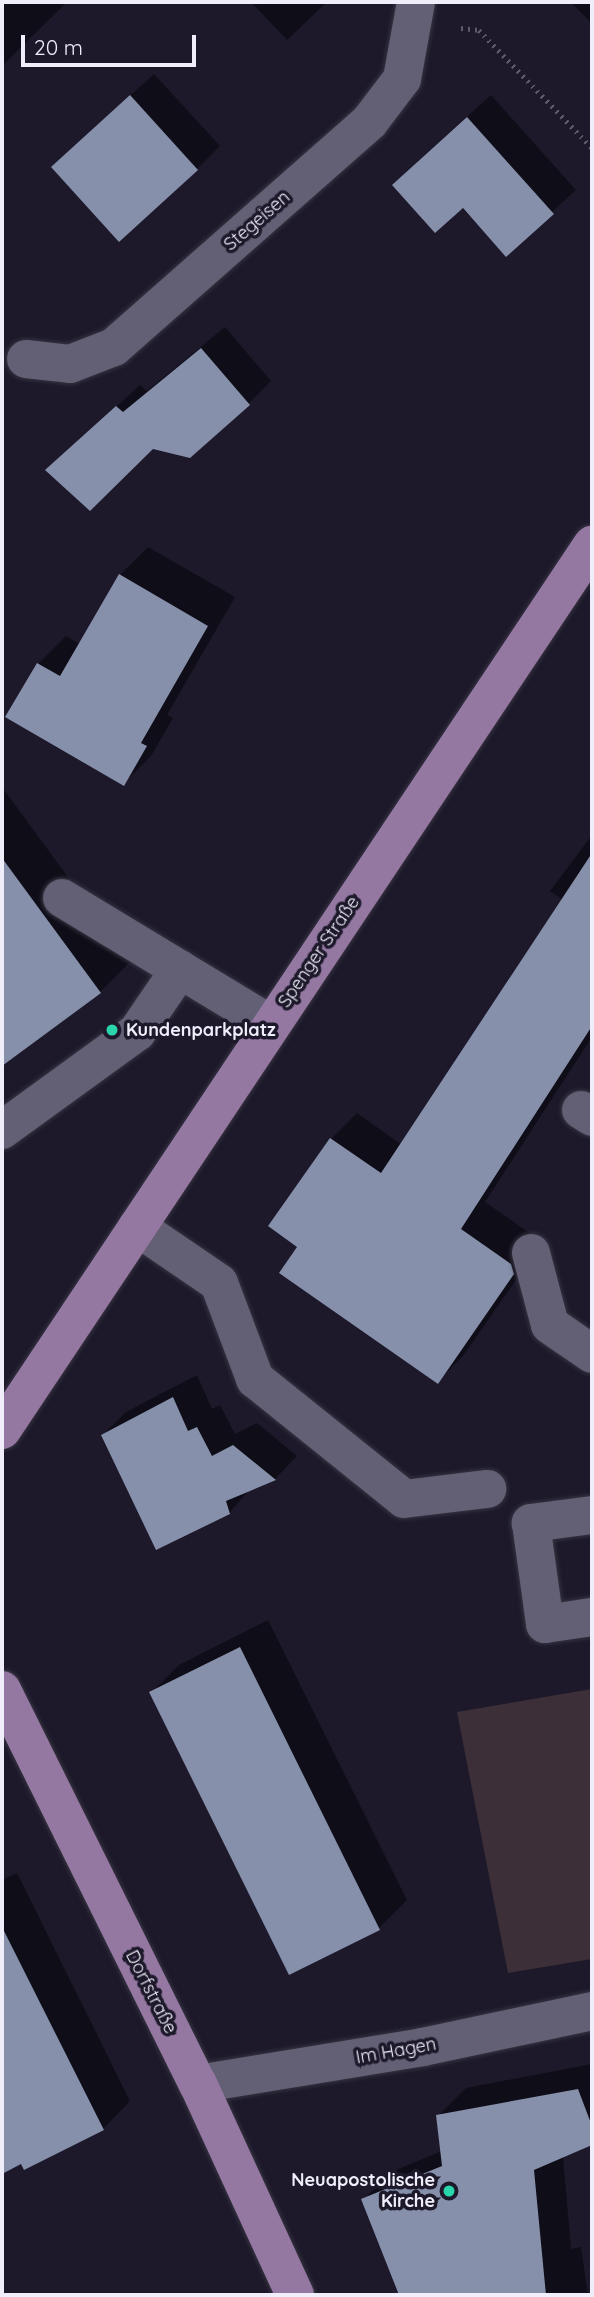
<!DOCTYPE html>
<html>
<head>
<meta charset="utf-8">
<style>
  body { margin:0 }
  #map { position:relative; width:594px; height:2297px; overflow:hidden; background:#1d192b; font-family:Quicksand,sans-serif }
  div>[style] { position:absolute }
  .green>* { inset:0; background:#3d2f37 }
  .shadow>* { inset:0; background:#0007 }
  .building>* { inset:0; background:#8690ab }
  .path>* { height:4.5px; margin-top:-2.25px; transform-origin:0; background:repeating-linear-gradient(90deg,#5d5a6a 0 2px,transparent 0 7px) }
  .roads { filter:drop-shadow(0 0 2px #363341) drop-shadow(0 0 2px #363341) }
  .minor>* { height:38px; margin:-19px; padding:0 19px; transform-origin:19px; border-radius:19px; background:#635f74 }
  .major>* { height:38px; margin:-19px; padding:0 19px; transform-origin:19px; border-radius:19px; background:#9478a2 }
  .dots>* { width:19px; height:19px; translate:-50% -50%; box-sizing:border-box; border:4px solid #1d192b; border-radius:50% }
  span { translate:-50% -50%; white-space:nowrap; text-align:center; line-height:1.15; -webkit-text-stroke:7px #1d192b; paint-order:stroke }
  .street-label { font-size:18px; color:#f0eefb }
  .poi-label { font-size:18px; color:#f0eefb; font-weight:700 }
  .left { translate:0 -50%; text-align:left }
  .right { translate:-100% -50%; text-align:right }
  .frame { position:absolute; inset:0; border:4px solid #f0eefb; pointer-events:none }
  .scale { position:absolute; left:21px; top:35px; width:175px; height:32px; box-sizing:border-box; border:4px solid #f0eefb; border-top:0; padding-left:9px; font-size:21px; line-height:24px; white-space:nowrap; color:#f0eefb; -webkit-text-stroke:5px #1d192b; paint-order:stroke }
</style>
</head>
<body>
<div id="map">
  <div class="green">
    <div style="clip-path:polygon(592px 1689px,592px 1959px,508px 1973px,457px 1712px)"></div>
  </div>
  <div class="shadow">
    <div style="clip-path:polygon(2px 2px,67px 2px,2px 66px)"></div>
    <div style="clip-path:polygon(251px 2px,327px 2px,287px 40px)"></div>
    <div style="clip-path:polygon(571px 2px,592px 2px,592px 24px)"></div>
    <div style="clip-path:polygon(154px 74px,220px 146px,197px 169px,77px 144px)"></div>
    <div style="clip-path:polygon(491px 95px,576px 190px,506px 254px,417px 162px)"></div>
    <div style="clip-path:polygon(225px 327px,271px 381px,248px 404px,153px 447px,48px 469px,140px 385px,147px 391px)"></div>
    <div style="clip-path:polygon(148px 547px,235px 597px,167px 715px,173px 718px,151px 756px,123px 784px,38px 664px,66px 636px,80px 644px,120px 575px)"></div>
    <div style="clip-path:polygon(2px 787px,130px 962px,100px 992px,2px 1064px)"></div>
    <div style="clip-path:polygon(592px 835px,592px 1037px,485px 1202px,537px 1238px,539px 1247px,463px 1356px,438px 1381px,300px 1246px,271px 1226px,331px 1139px,357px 1113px,402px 1145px,563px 900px,550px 891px)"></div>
    <div style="clip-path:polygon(197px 1375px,212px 1409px,220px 1405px,235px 1434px,257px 1423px,297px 1456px,275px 1479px,251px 1488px,229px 1513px,103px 1435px,126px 1412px)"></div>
    <div style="clip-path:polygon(268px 1620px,407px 1900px,379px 1928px,151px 1693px,179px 1665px)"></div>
    <div style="clip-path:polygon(17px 1873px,130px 2101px,103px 2129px,2px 2172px,2px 1880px)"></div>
    <div style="clip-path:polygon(592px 2064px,592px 2144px,563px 2156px,571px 2249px,581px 2247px,588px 2295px,401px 2295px,363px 2200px,391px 2172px,442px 2151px,438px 2116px,466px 2088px)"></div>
  </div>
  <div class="building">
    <div style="clip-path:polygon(130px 95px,198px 170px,119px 242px,51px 167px)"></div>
    <div style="clip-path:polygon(467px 117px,554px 214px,506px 257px,463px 208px,435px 233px,392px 185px)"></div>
    <div style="clip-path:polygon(201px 348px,250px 405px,190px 458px,153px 449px,90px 511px,45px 470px,116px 406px,123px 412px)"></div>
    <div style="clip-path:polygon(119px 574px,208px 626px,141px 743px,147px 746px,124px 786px,5px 717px,37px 663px,60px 676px)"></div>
    <div style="clip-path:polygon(592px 853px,592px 1026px,461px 1229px,511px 1264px,514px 1274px,438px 1384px,279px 1273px,297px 1247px,268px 1226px,330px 1138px,381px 1173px)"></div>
    <div style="clip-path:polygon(2px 858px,101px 993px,2px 1066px)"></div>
    <div style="clip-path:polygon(173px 1397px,188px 1431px,197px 1427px,212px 1456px,233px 1445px,276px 1480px,226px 1501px,230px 1514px,156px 1550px,101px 1435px)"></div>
    <div style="clip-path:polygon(240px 1647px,380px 1930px,289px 1975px,149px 1692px)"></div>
    <div style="clip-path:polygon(2px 1927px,104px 2130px,24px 2170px,21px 2164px,2px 2174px)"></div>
    <div style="clip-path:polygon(578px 2089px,592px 2126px,592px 2145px,534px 2170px,546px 2295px,399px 2295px,361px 2199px,442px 2166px,436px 2115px)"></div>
  </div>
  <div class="path">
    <div style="left:461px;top:28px;width:18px;rotate:6deg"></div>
    <div style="left:479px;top:30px;width:163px;rotate:46.2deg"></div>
  </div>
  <div class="roads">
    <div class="minor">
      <div style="left:26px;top:359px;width:44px;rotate:6.5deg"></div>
      <div style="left:70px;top:364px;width:47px;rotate:-21.1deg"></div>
      <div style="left:114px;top:347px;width:341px;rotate:-41.4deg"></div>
      <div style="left:370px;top:121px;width:53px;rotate:-52.7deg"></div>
      <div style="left:402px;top:79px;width:78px;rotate:-79.7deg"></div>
      <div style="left:62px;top:898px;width:243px;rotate:31.2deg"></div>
      <div style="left:581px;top:1110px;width:13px;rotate:32deg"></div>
      <div style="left:2px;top:1130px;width:167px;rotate:-36deg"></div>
      <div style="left:137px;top:1032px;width:76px;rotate:-55.7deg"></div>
      <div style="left:137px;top:1227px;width:99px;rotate:34.3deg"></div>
      <div style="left:219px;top:1283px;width:103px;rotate:69.4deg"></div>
      <div style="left:255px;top:1379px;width:191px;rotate:38.8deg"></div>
      <div style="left:404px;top:1499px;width:84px;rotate:-6.9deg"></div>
      <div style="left:531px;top:1253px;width:74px;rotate:75.2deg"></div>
      <div style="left:550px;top:1325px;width:51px;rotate:34.6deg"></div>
      <div style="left:592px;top:1515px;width:62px;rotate:172.5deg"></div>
      <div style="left:531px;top:1523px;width:102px;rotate:82.1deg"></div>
      <div style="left:545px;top:1624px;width:48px;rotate:-8.5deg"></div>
      <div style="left:198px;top:2084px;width:228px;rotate:-9.3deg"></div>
      <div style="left:423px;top:2047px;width:173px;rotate:-12deg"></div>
    </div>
    <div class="major">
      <div style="left:2px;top:1430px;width:1064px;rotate:-56.31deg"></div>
      <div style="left:2px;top:1690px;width:440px;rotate:63.6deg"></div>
      <div style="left:198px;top:2084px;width:232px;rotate:65.3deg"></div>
    </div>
  </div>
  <div class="dots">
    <div style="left:112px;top:1030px;background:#2ad5ac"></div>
    <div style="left:449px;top:2191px;background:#2ad5ac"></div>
  </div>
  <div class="street-label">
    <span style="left:257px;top:221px;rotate:-41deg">Stegeisen</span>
    <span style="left:319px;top:952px;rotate:-56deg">Spenger Straße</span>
    <span style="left:151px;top:1992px;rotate:63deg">Dorfstraße</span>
    <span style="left:396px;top:2051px;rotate:-10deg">Im Hagen</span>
  </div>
  <div class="poi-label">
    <span class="left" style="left:126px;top:1030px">Kundenparkplatz</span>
    <span class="right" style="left:435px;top:2191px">Neuapostolische<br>Kirche</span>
  </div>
  <div class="frame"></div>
  <div class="scale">20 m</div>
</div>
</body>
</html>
